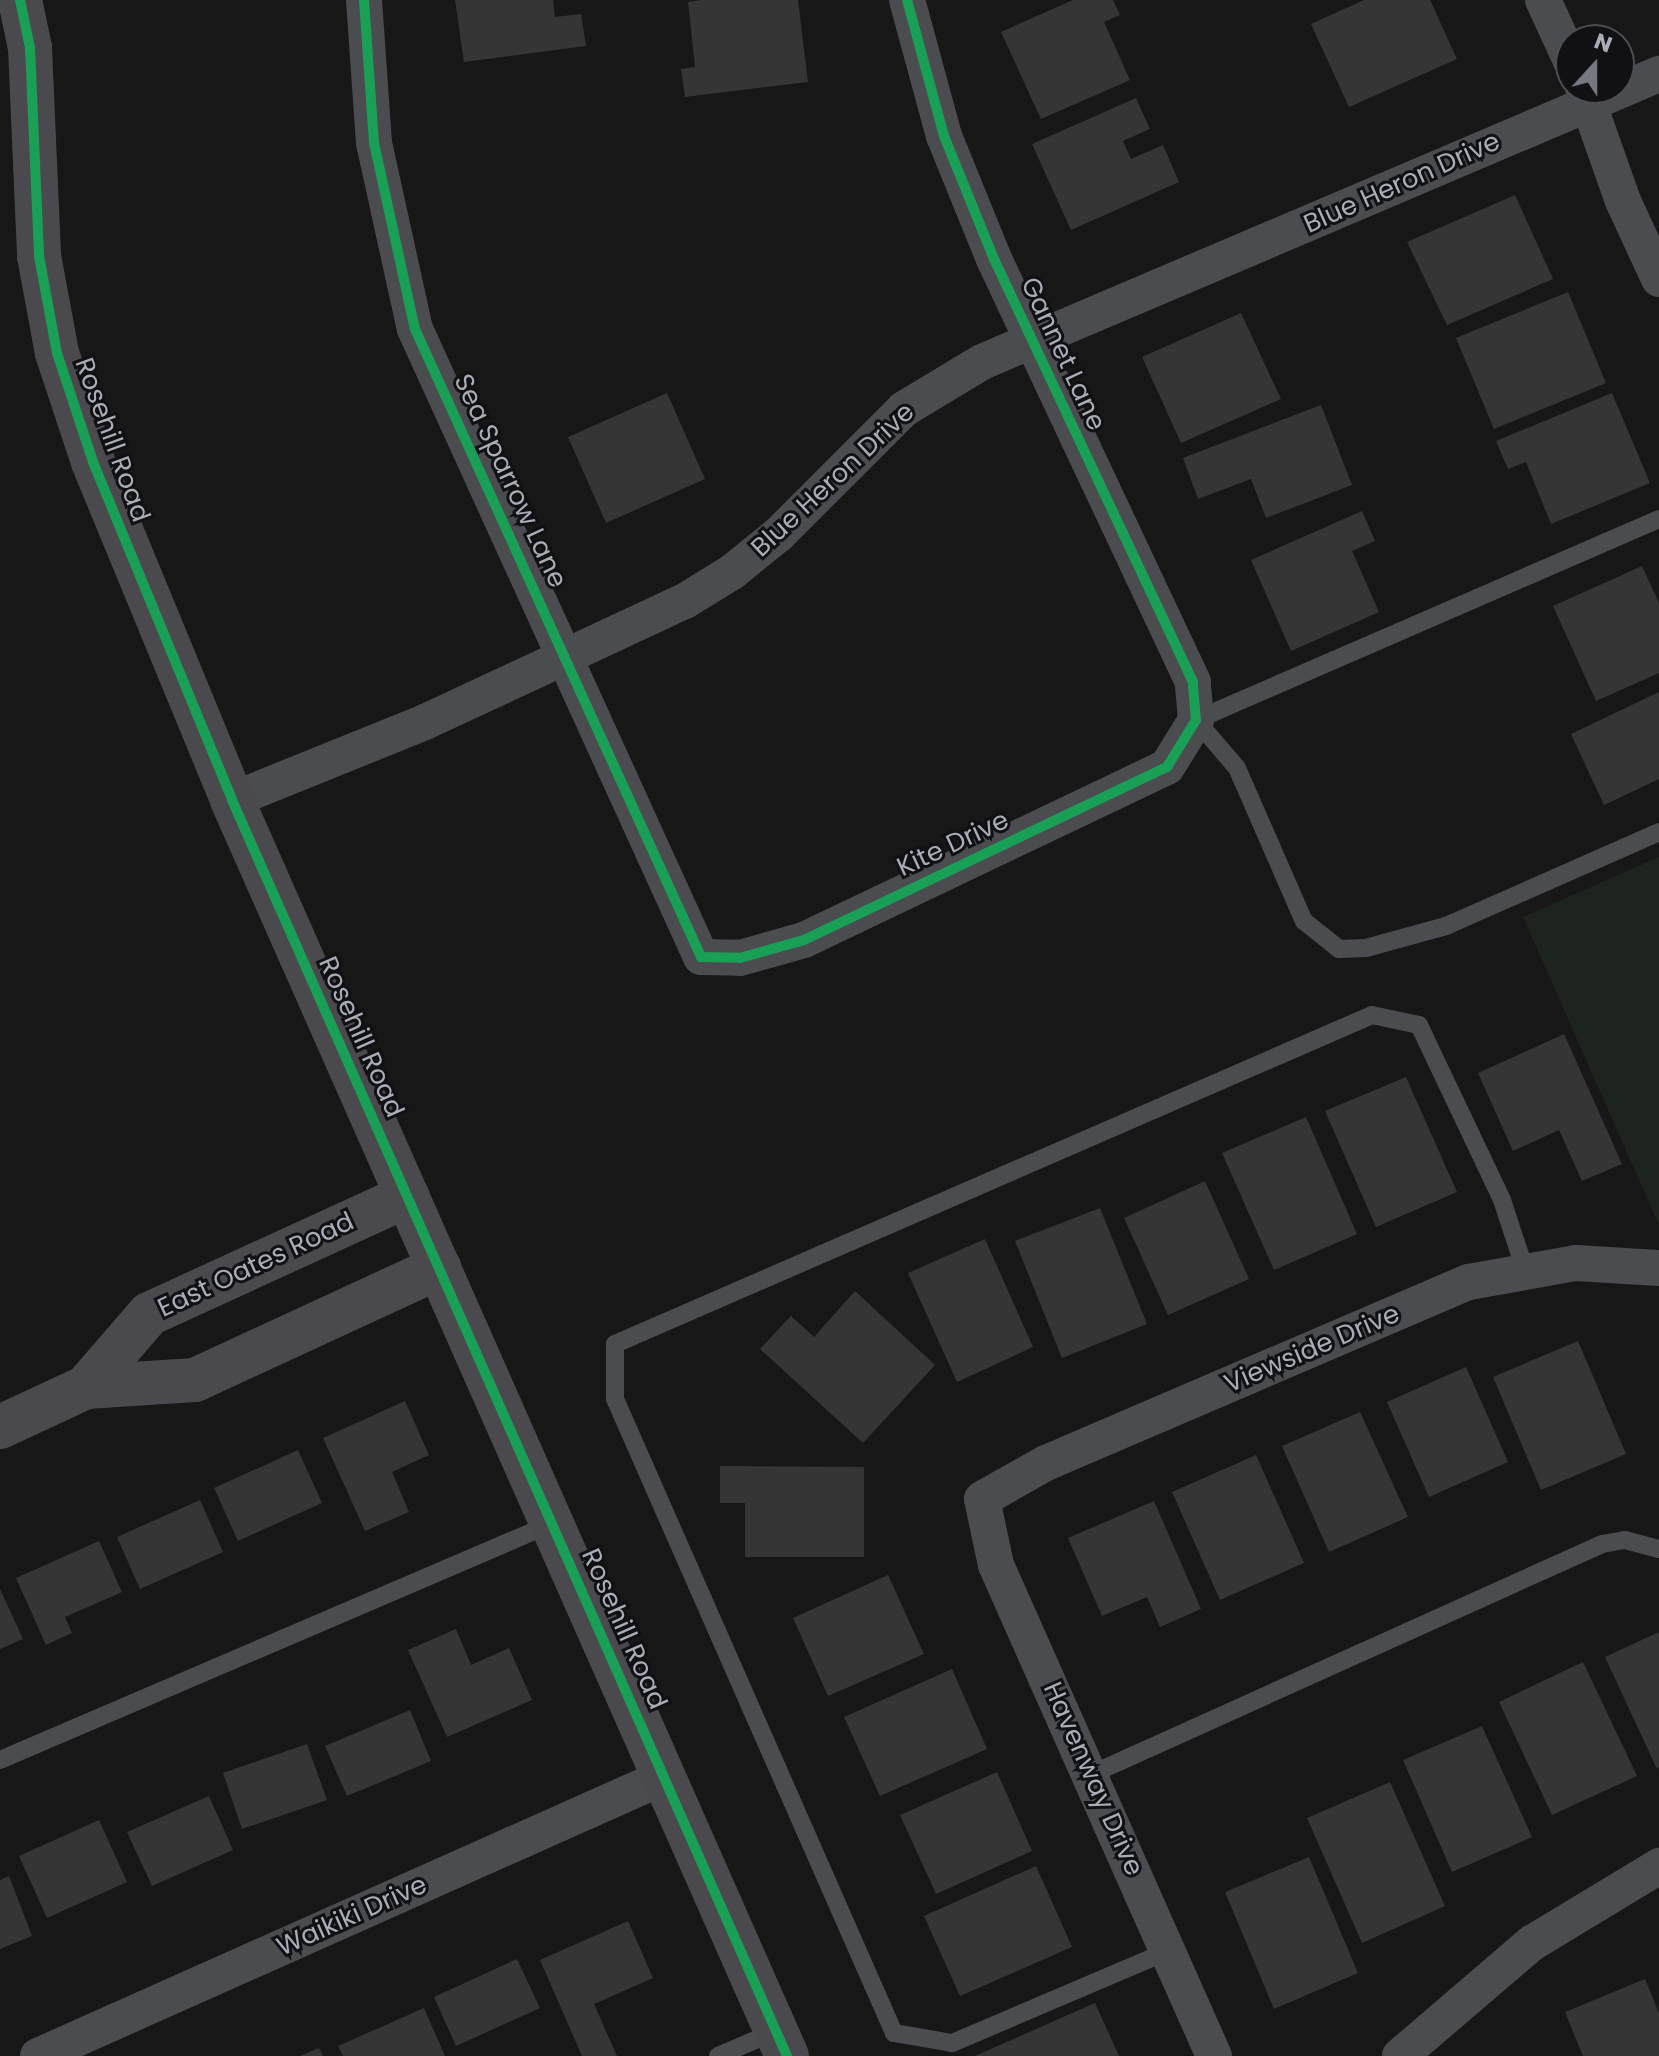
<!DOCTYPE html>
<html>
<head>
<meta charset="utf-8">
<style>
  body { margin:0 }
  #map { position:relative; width:1659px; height:2056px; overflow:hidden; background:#171717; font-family:Poppins,sans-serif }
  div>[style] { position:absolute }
  .green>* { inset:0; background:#1d241e }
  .building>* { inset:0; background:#353536 }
  .lane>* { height:18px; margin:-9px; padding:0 9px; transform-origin:9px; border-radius:9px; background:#4b4c50 }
  .street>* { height:36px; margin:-18px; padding:0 18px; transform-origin:18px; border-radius:18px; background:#4b4c50 }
  .secondary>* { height:44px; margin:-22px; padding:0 22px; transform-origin:22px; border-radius:22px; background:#4a4a4e }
  .cycleway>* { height:10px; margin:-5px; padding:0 5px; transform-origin:5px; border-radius:5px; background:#1a9f57 }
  span { translate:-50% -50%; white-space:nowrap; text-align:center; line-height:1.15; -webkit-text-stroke:6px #111113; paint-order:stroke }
  .street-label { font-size:26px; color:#a8adb8 }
  .north { position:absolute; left:1555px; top:24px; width:80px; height:80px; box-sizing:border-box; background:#111113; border:2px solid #4d4f55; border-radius:50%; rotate:21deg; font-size:22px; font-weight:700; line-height:32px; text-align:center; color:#a8adb8 }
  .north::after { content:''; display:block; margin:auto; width:28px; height:36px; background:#757880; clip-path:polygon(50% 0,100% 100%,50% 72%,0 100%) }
</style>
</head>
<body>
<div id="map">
  <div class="green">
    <div style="clip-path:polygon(1659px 857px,1659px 1225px,1523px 917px)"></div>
  </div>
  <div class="building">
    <div style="clip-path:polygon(455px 0,553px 0,555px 17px,581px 14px,586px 46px,464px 62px)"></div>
    <div style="clip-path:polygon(701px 0,798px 0,808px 82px,685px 97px,681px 69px,695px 67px,688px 2px)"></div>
    <div style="clip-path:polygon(1073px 0,1113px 0,1120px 15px,1104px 22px,1130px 80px,1041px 119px,1001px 32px)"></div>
    <div style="clip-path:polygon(1364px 0,1430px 0,1457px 59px,1349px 107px,1311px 24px)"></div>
    <div style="clip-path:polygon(1136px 98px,1150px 129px,1123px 141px,1131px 159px,1163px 145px,1179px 182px,1071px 230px,1032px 144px)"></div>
    <div style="clip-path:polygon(1515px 195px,1553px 279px,1447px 325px,1407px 242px)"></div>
    <div style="clip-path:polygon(1568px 292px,1606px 383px,1494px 429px,1456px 338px)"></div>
    <div style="clip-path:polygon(1241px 313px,1281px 399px,1181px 443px,1142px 357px)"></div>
    <div style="clip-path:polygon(667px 393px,705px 479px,606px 523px,568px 437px)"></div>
    <div style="clip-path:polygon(1612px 393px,1650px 483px,1551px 524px,1526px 462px,1508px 469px,1496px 441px)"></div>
    <div style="clip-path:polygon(1321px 405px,1352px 485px,1266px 518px,1251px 479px,1198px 499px,1183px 458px)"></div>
    <div style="clip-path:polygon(1362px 511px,1375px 541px,1352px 551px,1379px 612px,1291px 651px,1251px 560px)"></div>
    <div style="clip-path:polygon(1642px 566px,1659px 603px,1659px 673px,1596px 701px,1553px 606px)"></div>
    <div style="clip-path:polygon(1659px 692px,1659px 779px,1604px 805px,1571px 734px)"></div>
    <div style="clip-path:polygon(1564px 1034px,1622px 1164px,1582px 1181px,1559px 1130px,1513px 1151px,1478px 1073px)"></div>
    <div style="clip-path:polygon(1406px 1077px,1457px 1192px,1376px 1227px,1325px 1111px)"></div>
    <div style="clip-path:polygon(1306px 1117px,1357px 1234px,1274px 1270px,1222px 1153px)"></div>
    <div style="clip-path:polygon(1205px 1181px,1249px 1279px,1168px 1315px,1124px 1218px)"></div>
    <div style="clip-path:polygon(1100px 1208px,1147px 1324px,1062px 1358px,1015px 1241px)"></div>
    <div style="clip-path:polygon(985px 1239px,1033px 1347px,957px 1382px,908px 1273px)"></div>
    <div style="clip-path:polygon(855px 1291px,935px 1365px,863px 1443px,760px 1349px,791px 1316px,814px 1337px)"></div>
    <div style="clip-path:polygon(1578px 1341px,1626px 1454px,1541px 1490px,1493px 1377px)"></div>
    <div style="clip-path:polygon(1466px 1367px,1508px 1462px,1429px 1497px,1387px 1402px)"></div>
    <div style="clip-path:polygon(405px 1401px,429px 1455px,392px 1472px,409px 1512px,365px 1531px,323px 1438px)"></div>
    <div style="clip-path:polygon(1360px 1412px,1408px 1517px,1329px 1552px,1282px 1446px)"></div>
    <div style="clip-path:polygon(298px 1450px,322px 1503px,238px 1541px,214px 1488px)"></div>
    <div style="clip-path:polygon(1256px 1455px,1304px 1563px,1220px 1600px,1172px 1492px)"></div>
    <div style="clip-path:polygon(720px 1466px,864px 1467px,864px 1557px,745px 1557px,745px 1503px,720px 1503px)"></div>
    <div style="clip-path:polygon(200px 1500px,223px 1552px,140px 1589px,117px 1537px)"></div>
    <div style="clip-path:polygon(1154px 1501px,1201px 1609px,1160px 1627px,1147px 1597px,1102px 1616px,1068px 1538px)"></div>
    <div style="clip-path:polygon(99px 1541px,122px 1592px,65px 1617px,72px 1633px,46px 1645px,16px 1578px)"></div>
    <div style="clip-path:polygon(888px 1575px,924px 1654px,828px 1696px,793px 1618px)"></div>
    <div style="clip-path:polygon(0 1589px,23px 1639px,0 1649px)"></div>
    <div style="clip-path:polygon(456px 1629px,471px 1665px,509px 1648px,532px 1700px,447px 1737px,408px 1650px)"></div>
    <div style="clip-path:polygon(1659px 1632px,1659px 1767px,1657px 1769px,1605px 1657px)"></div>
    <div style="clip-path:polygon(1583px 1662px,1637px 1776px,1552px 1815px,1499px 1702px)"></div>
    <div style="clip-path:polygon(952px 1669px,987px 1749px,880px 1796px,844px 1717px)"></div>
    <div style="clip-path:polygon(410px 1710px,431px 1761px,347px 1796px,325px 1746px)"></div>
    <div style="clip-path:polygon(1482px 1726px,1532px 1837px,1452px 1872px,1403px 1760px)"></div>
    <div style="clip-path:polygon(307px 1744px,327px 1800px,242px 1829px,223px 1773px)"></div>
    <div style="clip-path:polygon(997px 1772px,1032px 1851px,936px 1894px,900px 1815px)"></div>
    <div style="clip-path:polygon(1390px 1782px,1445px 1906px,1362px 1943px,1307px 1818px)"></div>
    <div style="clip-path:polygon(209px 1796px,233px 1850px,152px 1886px,127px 1832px)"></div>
    <div style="clip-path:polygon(99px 1820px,127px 1882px,47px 1918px,19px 1856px)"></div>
    <div style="clip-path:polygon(1309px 1857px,1358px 1973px,1274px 2009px,1225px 1892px)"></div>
    <div style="clip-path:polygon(1036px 1866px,1072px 1947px,960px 1996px,924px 1916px)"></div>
    <div style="clip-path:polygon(9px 1876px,32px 1936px,0 1949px,0 1880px)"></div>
    <div style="clip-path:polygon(628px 1921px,653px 1978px,594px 2004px,617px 2056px,582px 2056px,540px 1960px)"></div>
    <div style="clip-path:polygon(517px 1959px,540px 2008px,456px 2046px,434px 1997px)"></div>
    <div style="clip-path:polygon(1645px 1979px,1659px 2013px,1659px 2056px,1583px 2056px,1565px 2012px)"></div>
    <div style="clip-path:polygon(1095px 2003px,1119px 2056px,975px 2056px)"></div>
    <div style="clip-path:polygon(424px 2008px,445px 2056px,343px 2056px,338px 2046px)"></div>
    <div style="clip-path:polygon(319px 2048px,323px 2056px,300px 2056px)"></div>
  </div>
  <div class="lane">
    <div style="left:1659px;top:519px;width:505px;rotate:156.53deg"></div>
    <div style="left:1196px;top:720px;width:63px;rotate:49.5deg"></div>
    <div style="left:1237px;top:768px;width:167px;rotate:66.4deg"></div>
    <div style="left:1304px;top:921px;width:45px;rotate:38.7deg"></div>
    <div style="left:1339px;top:949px;width:27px;rotate:-2deg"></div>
    <div style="left:1366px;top:948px;width:83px;rotate:-15.4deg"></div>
    <div style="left:1446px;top:926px;width:233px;rotate:-23.8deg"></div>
    <div style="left:0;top:1760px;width:602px;rotate:-23.2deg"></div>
    <div style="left:1092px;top:1774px;width:559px;rotate:-24.27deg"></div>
    <div style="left:1602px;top:1544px;width:23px;rotate:-10deg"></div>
    <div style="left:1625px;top:1540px;width:35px;rotate:15deg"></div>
    <div style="left:1168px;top:1951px;width:235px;rotate:156.9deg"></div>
    <div style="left:952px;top:2043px;width:59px;rotate:-170.2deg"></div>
    <div style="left:894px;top:2033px;width:693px;rotate:-113.75deg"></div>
    <div style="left:615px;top:1399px;width:55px;rotate:-90deg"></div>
    <div style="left:615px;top:1344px;width:825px;rotate:-23.49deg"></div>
    <div style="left:1372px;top:1015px;width:48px;rotate:12deg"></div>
    <div style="left:1419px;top:1025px;width:194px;rotate:64.6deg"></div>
    <div style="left:1502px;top:1200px;width:74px;rotate:71.8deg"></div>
    <div style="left:718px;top:2056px;width:63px;rotate:-23.3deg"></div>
  </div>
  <div class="street">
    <div style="left:364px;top:0;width:143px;rotate:86deg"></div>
    <div style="left:374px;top:143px;width:190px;rotate:77.6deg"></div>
    <div style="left:415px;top:329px;width:690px;rotate:65.51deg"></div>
    <div style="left:701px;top:957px;width:39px;rotate:1deg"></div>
    <div style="left:740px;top:958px;width:66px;rotate:-15.7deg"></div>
    <div style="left:804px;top:940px;width:402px;rotate:-25.5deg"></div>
    <div style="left:1167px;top:767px;width:55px;rotate:-58.3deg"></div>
    <div style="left:1196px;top:720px;width:38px;rotate:-95deg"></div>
    <div style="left:1193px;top:682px;width:467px;rotate:-115.2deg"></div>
    <div style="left:994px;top:259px;width:133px;rotate:-112.1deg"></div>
    <div style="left:944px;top:136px;width:141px;rotate:-105.2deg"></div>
    <div style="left:1543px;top:0;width:67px;rotate:65.3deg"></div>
    <div style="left:1583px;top:88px;width:120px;rotate:70.5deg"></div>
    <div style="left:1623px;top:201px;width:86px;rotate:65.2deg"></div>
    <div style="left:232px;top:800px;width:208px;rotate:-22deg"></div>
    <div style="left:425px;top:722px;width:287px;rotate:-25deg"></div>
    <div style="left:685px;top:601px;width:55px;rotate:-31.7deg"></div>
    <div style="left:732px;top:572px;width:60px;rotate:-39deg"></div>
    <div style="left:779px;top:534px;width:177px;rotate:-45deg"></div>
    <div style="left:904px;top:409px;width:91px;rotate:-31.1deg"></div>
    <div style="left:982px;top:362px;width:736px;rotate:-23.05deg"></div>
    <div style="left:38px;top:2056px;width:688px;rotate:-24.03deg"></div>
    <div style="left:1214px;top:2056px;width:537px;rotate:-113.94deg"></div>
    <div style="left:996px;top:1565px;width:67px;rotate:-102deg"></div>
    <div style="left:982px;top:1499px;width:73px;rotate:-29.4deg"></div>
    <div style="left:1046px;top:1463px;width:460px;rotate:-23.2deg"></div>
    <div style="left:1469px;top:1282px;width:109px;rotate:-10.1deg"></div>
    <div style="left:1576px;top:1263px;width:83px;rotate:3.4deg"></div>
    <div style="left:1400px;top:2056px;width:174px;rotate:-40.6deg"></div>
    <div style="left:1532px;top:1943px;width:149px;rotate:-31.2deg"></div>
  </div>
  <div class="secondary">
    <div style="left:20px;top:0;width:49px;rotate:78.2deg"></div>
    <div style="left:30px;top:48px;width:208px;rotate:87.5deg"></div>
    <div style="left:39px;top:256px;width:99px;rotate:79.5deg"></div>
    <div style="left:57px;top:353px;width:115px;rotate:71.7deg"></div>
    <div style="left:93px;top:462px;width:365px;rotate:67.6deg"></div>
    <div style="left:232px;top:800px;width:1373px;rotate:66.16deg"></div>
    <div style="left:86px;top:1387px;width:96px;rotate:-49.2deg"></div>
    <div style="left:149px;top:1314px;width:284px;rotate:-24.6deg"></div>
    <div style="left:0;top:1427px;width:95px;rotate:-24.9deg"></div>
    <div style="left:86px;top:1387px;width:109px;rotate:-3.7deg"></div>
    <div style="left:195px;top:1380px;width:269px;rotate:-24.8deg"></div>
  </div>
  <div class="cycleway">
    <div style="left:20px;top:0;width:49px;rotate:78.2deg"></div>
    <div style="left:30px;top:48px;width:208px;rotate:87.5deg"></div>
    <div style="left:39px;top:256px;width:99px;rotate:79.5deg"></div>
    <div style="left:57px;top:353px;width:115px;rotate:71.7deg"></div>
    <div style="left:93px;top:462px;width:365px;rotate:67.6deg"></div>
    <div style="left:232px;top:800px;width:1373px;rotate:66.16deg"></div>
    <div style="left:364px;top:0;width:143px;rotate:86deg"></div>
    <div style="left:374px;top:143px;width:190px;rotate:77.6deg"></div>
    <div style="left:415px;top:329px;width:690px;rotate:65.51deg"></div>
    <div style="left:701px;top:957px;width:39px;rotate:1deg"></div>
    <div style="left:740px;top:958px;width:66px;rotate:-15.7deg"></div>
    <div style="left:804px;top:940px;width:402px;rotate:-25.5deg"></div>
    <div style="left:1167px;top:767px;width:55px;rotate:-58.3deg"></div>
    <div style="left:1196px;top:720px;width:38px;rotate:-95deg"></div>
    <div style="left:1193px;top:682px;width:467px;rotate:-115.2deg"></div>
    <div style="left:994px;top:259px;width:133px;rotate:-112.1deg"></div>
    <div style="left:944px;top:136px;width:141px;rotate:-105.2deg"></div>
  </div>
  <div class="street-label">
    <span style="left:1402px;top:183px;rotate:-24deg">Blue Heron Drive</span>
    <span style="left:1063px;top:354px;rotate:65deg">Gannet Lane</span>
    <span style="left:112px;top:440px;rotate:70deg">Rosehill Road</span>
    <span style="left:833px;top:480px;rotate:-43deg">Blue Heron Drive</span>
    <span style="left:510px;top:481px;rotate:65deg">Sea Sparrow Lane</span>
    <span style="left:953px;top:844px;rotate:-25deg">Kite Drive</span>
    <span style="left:361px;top:1037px;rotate:66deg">Rosehill Road</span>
    <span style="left:256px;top:1265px;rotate:-25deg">East Oates Road</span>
    <span style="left:1312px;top:1349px;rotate:-23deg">Viewside Drive</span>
    <span style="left:624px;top:1629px;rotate:66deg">Rosehill Road</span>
    <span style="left:1093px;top:1779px;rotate:66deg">Havenway Drive</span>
    <span style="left:352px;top:1916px;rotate:-24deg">Waikiki Drive</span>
  </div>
  <div class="north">N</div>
</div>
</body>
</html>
